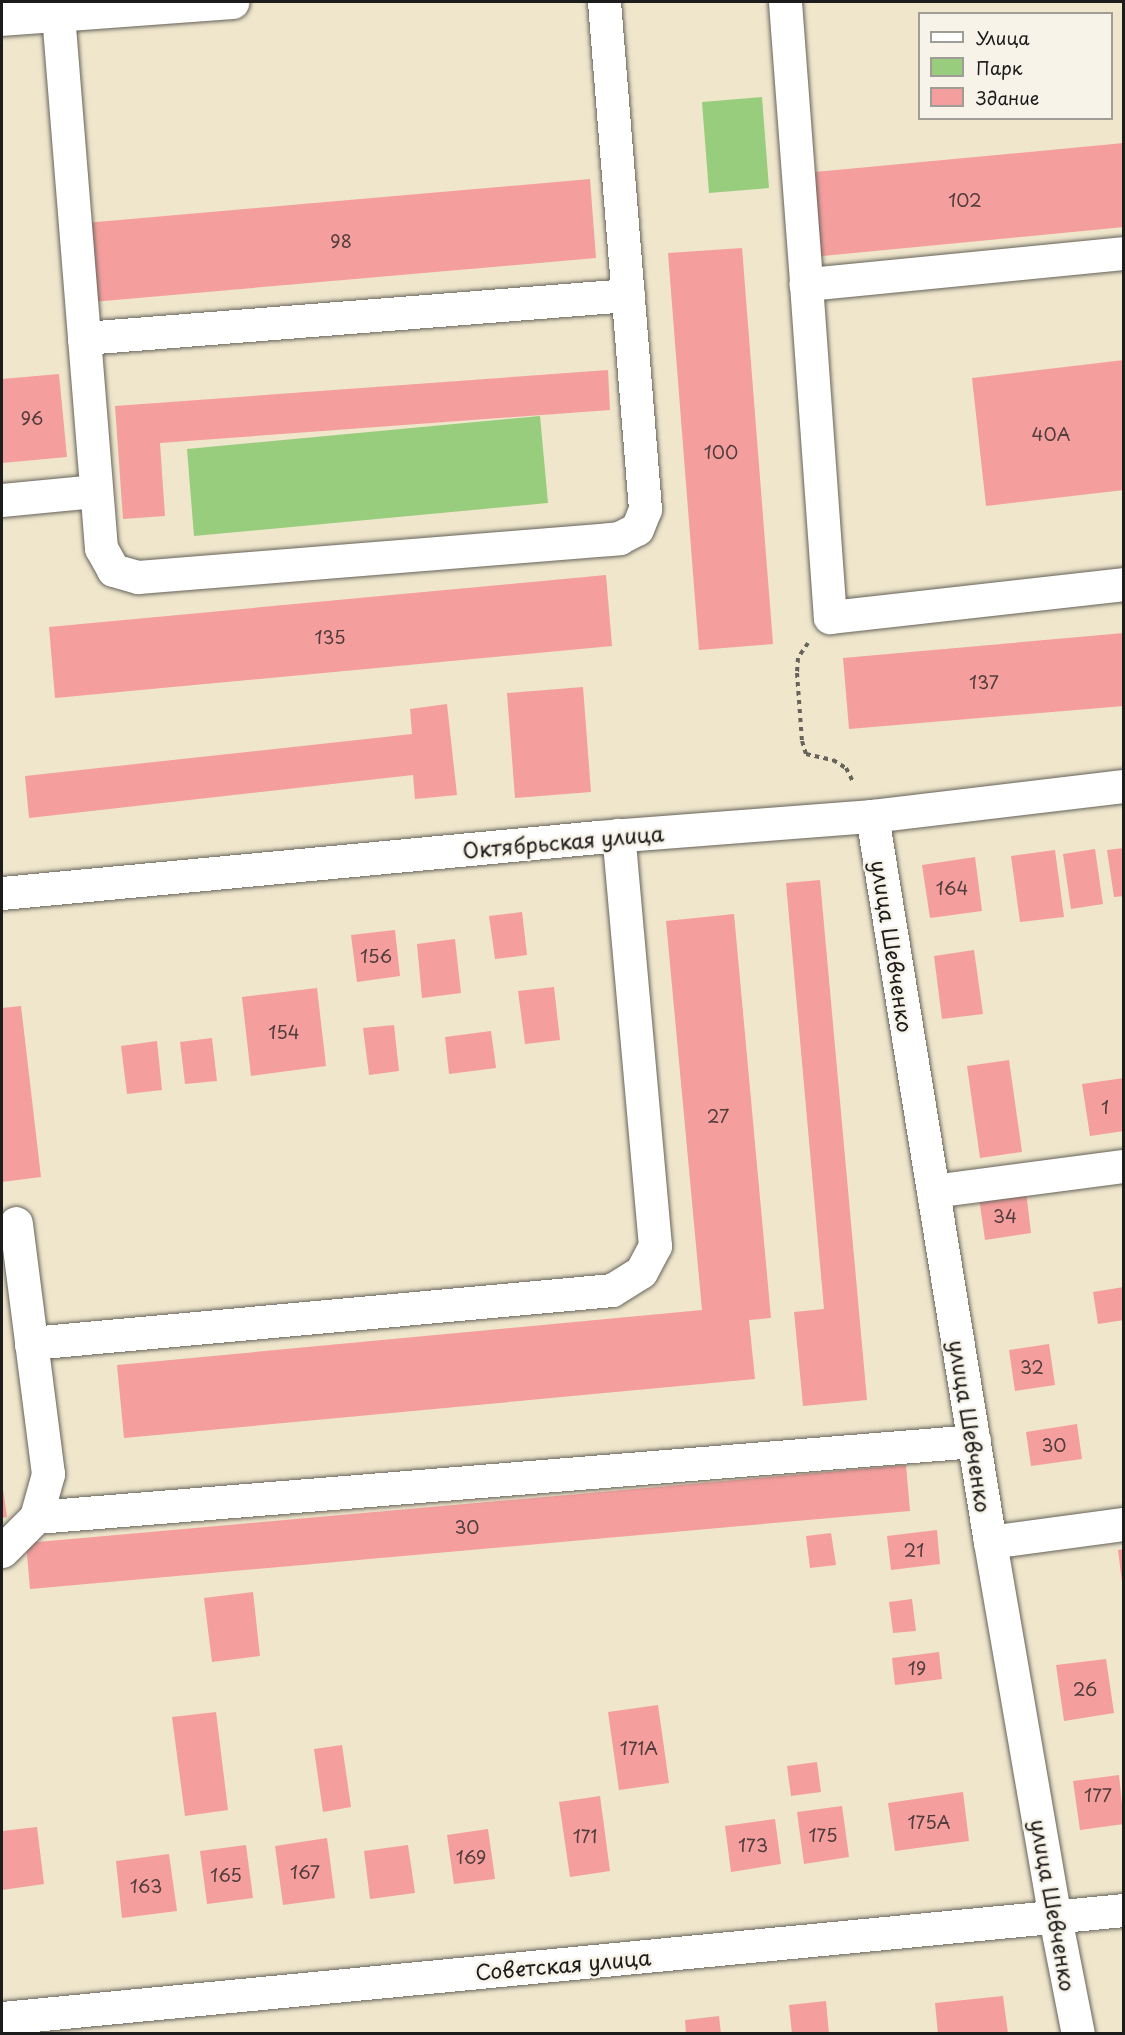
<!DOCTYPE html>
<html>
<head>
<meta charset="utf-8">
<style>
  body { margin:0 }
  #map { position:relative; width:1125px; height:2035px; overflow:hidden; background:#efe6cc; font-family:"Playpen Sans",sans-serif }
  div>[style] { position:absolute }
  .green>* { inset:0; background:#99cd7e }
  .building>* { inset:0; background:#f49f9e }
  .path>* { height:4px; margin-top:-2px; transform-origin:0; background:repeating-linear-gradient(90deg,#66635a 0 4.5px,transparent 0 9px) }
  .roads { filter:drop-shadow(0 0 2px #66635a) drop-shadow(0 0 2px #66635a) }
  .minor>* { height:33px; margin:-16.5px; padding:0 16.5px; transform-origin:16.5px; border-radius:16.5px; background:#fff }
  span { translate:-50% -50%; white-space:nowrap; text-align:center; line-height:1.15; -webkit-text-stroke:5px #f7f3e8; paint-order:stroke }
  .number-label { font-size:18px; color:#523d3c }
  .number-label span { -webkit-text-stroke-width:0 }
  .street-label { font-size:21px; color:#1c1c1c }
  .frame { position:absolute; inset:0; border:3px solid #1c1c1c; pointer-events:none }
  .legend { position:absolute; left:918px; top:12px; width:195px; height:108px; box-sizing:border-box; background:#f7f3e8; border:2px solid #9f9d96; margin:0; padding:8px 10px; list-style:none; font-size:18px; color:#1c1c1c }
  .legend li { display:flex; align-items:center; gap:12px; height:30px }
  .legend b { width:30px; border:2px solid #9f9d96 }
</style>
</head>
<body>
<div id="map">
  <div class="green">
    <div style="clip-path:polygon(762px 97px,769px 188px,709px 193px,702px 102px)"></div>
    <div style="clip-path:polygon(540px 416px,548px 503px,194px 536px,187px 449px)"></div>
  </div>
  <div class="building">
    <div style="clip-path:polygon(1124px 143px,1124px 227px,812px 257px,804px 173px)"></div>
    <div style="clip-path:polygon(590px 179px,596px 258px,92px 302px,85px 223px)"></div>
    <div style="clip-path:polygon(742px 248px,773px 644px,699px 650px,668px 253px)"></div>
    <div style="clip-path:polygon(1124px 360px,1124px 490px,986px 506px,972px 378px)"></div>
    <div style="clip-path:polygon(608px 370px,610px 410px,160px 443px,165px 516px,123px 519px,115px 406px)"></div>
    <div style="clip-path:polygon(59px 374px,67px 457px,2px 463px,2px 379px)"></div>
    <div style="clip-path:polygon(606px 575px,612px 646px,55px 698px,49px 627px)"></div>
    <div style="clip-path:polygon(1124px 633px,1124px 706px,849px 729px,843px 658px)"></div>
    <div style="clip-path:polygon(583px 687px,591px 792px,515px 798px,507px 693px)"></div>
    <div style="clip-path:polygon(447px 704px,457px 795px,415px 799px,413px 775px,29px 818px,25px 776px,412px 734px,410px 709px)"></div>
    <div style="clip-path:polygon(1124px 848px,1124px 896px,1114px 897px,1107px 850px)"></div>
    <div style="clip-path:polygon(1095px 849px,1103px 904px,1071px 909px,1063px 854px)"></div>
    <div style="clip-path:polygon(1055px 850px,1064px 917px,1020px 922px,1011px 856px)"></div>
    <div style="clip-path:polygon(975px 857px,982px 911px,930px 918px,922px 865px)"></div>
    <div style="clip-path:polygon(820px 880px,867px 1400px,803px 1406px,794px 1312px,824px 1309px,786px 883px)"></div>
    <div style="clip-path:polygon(522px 912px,527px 955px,495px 959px,489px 916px)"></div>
    <div style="clip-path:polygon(734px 914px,771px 1318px,749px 1320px,755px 1379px,124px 1438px,117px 1365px,702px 1310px,666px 921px)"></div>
    <div style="clip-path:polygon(395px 930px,400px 976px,357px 982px,351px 935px)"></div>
    <div style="clip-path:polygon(455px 939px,461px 993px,422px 998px,417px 944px)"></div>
    <div style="clip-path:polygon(974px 950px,983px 1014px,942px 1019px,934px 956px)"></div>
    <div style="clip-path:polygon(554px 987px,560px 1040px,525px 1044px,518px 991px)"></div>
    <div style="clip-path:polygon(317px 988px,326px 1066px,251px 1076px,242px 997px)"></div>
    <div style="clip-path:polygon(21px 1006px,41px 1177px,2px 1182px,2px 1008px)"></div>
    <div style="clip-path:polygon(394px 1025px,399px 1071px,369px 1075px,363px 1028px)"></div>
    <div style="clip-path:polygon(491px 1031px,496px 1068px,449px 1074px,445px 1037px)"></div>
    <div style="clip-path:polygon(212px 1038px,217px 1081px,185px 1084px,180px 1042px)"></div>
    <div style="clip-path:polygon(157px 1041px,162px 1090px,127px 1094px,121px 1046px)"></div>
    <div style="clip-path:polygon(1009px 1060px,1022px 1152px,980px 1158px,967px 1066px)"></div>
    <div style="clip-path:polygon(1124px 1078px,1124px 1131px,1090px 1136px,1082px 1084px)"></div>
    <div style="clip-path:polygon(1026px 1191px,1031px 1233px,985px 1240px,979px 1198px)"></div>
    <div style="clip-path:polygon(1124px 1287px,1124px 1320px,1098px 1324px,1093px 1292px)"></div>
    <div style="clip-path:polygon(1049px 1344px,1055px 1385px,1015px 1391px,1009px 1350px)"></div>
    <div style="clip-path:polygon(1077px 1424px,1082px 1459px,1031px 1466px,1026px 1432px)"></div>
    <div style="clip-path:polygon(906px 1465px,910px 1511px,30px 1589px,26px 1543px)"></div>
    <div style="clip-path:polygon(2px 1482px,7px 1517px,2px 1518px)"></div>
    <div style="clip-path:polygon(937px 1530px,940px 1564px,891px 1570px,887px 1536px)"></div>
    <div style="clip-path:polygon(831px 1533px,836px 1565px,810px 1568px,806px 1536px)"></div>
    <div style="clip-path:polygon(1124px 1549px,1124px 1582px,1122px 1582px,1118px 1550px)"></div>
    <div style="clip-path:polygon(253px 1592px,260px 1656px,212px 1662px,204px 1598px)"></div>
    <div style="clip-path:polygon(912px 1599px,916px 1631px,893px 1633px,889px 1602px)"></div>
    <div style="clip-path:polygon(939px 1652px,942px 1679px,895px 1685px,892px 1658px)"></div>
    <div style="clip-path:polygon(1106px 1659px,1114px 1713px,1064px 1721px,1056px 1665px)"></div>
    <div style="clip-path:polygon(658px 1705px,669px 1783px,619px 1790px,608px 1712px)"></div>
    <div style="clip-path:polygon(216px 1712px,228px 1810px,185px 1816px,172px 1717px)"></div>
    <div style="clip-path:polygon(342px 1745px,351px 1807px,323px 1812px,314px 1749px)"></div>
    <div style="clip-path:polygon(817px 1762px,821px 1792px,791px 1796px,787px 1766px)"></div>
    <div style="clip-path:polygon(1119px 1775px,1124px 1824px,1080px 1830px,1073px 1781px)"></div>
    <div style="clip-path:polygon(963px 1792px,969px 1841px,895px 1851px,888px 1803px)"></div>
    <div style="clip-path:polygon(600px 1796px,610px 1871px,570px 1877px,559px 1802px)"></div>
    <div style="clip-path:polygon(842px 1806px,849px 1857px,804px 1864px,797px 1812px)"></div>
    <div style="clip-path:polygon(775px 1819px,781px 1864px,731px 1872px,725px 1826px)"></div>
    <div style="clip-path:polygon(37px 1827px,44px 1884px,2px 1890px,2px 1831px)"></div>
    <div style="clip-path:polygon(488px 1829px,495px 1879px,454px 1884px,447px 1835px)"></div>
    <div style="clip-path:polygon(327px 1838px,335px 1898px,283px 1905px,275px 1846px)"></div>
    <div style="clip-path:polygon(246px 1845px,253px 1898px,207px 1904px,200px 1851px)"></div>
    <div style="clip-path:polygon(408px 1845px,415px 1893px,370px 1899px,364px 1851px)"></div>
    <div style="clip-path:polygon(169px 1854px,177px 1911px,122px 1918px,116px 1861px)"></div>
    <div style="clip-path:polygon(1003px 1996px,1008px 2034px,938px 2034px,935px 2003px)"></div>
    <div style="clip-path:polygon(826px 2001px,829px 2034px,792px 2034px,789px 2005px)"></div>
    <div style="clip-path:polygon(719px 2016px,721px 2034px,686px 2034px,685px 2020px)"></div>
  </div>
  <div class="path">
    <div style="left:808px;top:643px;width:18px;rotate:124deg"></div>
    <div style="left:798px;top:658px;width:15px;rotate:94deg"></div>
    <div style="left:797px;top:673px;width:68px;rotate:85.8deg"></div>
    <div style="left:802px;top:741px;width:14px;rotate:73deg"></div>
    <div style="left:806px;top:754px;width:28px;rotate:13deg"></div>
    <div style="left:833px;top:760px;width:15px;rotate:32deg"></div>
    <div style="left:846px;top:768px;width:16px;rotate:63deg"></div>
  </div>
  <div class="roads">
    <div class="minor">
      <div style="left:785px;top:2px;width:283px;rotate:85.7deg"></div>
      <div style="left:58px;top:14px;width:536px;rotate:85.4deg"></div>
      <div style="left:101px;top:548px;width:25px;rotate:61deg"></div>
      <div style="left:113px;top:570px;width:26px;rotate:16deg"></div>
      <div style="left:138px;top:577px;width:483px;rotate:-4.6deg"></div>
      <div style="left:619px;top:538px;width:20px;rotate:-27deg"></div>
      <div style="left:637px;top:529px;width:22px;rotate:-68deg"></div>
      <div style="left:645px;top:509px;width:509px;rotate:-94.62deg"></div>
      <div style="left:2px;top:19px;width:231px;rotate:-4.2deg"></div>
      <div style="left:1124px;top:253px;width:320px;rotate:174.4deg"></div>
      <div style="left:806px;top:284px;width:334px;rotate:85.9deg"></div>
      <div style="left:830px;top:617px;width:296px;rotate:-6.4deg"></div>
      <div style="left:84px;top:338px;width:546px;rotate:-4.52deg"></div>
      <div style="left:2px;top:500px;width:94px;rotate:-5.5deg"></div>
      <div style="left:872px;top:816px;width:736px;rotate:80.77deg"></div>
      <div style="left:990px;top:1542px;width:381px;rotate:80.2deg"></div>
      <div style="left:1055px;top:1917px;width:119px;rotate:78.9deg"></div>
      <div style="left:2px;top:893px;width:599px;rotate:-5.37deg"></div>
      <div style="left:598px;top:837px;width:275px;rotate:-4.4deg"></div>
      <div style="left:872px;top:816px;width:254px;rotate:-6.8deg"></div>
      <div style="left:933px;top:1191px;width:193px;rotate:-7.5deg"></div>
      <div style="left:31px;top:1343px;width:583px;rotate:-5.21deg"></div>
      <div style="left:612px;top:1290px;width:34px;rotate:-32deg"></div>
      <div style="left:641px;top:1272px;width:30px;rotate:-62deg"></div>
      <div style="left:655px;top:1246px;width:413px;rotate:-95.1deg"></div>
      <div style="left:36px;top:1517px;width:941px;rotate:-4.63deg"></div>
      <div style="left:990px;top:1542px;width:135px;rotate:-7.7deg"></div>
      <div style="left:2px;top:1551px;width:48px;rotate:-45deg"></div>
      <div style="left:36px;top:1517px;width:45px;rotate:-74.4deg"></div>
      <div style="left:48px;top:1474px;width:253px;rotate:-97.3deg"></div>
      <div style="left:2px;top:2018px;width:1127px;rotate:-5.5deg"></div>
    </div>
  </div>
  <div class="number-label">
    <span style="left:965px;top:200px">102</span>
    <span style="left:341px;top:241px">98</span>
    <span style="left:32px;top:418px">96</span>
    <span style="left:1051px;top:434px">40А</span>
    <span style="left:721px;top:452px">100</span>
    <span style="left:330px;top:637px">135</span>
    <span style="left:984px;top:682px">137</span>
    <span style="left:952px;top:888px">164</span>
    <span style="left:376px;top:956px">156</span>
    <span style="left:284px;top:1032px">154</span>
    <span style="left:1105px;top:1107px">1</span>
    <span style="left:718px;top:1116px">27</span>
    <span style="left:1005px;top:1216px">34</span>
    <span style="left:1032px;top:1367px">32</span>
    <span style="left:1054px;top:1445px">30</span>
    <span style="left:467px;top:1527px">30</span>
    <span style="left:914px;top:1550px">21</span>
    <span style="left:917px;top:1668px">19</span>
    <span style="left:1085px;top:1689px">26</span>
    <span style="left:639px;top:1748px">171А</span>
    <span style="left:1098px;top:1795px">177</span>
    <span style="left:929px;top:1822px">175А</span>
    <span style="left:823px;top:1835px">175</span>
    <span style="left:585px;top:1836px">171</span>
    <span style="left:753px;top:1845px">173</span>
    <span style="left:471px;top:1857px">169</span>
    <span style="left:305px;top:1872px">167</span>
    <span style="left:226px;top:1875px">165</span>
    <span style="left:146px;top:1886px">163</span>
  </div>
  <div class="street-label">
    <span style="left:563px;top:841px;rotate:-5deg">Октябрьская улица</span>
    <span style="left:893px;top:946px;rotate:81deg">улица Шевченко</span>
    <span style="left:971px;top:1426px;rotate:81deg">улица Шевченко</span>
    <span style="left:1054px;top:1905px;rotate:80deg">улица Шевченко</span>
    <span style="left:563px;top:1964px;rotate:-5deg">Советская улица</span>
  </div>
  <div class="frame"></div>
  <ul class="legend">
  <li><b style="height:8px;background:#fff"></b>Улица</li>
  <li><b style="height:16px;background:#99cd7e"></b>Парк</li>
  <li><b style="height:16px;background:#f49f9e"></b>Здание</li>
  </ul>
</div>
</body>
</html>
